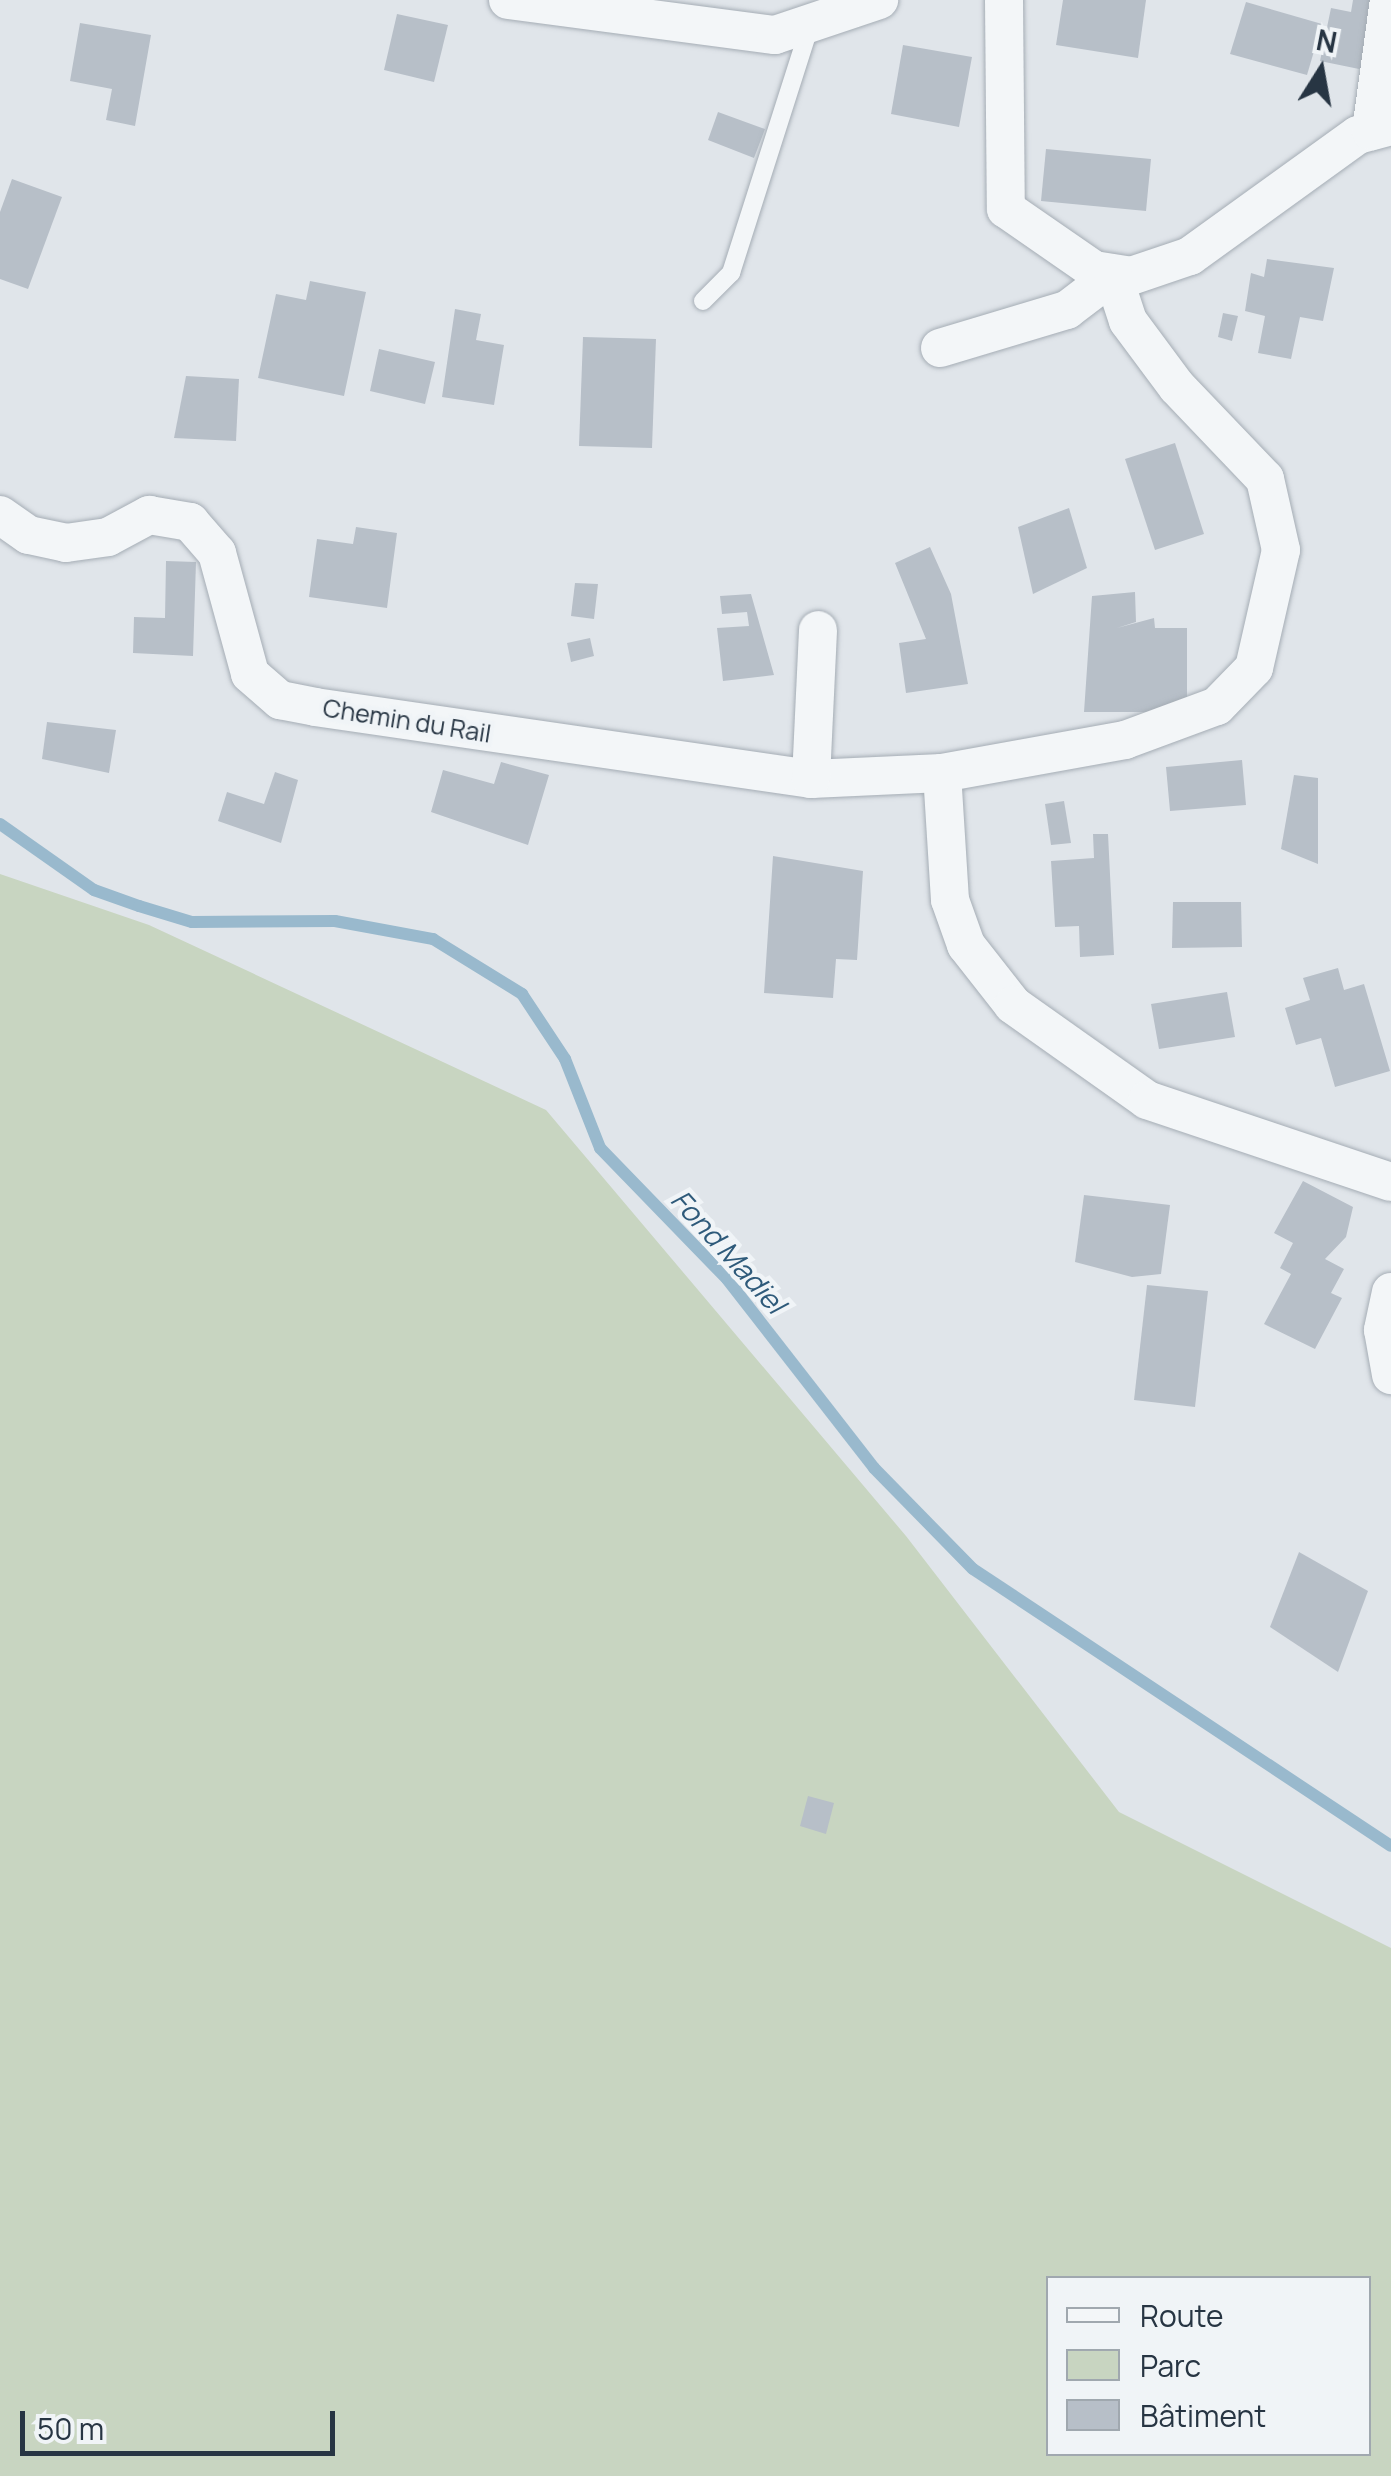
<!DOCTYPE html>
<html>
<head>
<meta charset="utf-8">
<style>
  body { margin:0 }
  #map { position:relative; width:1391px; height:2476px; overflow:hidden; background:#e0e5ea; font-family:Manrope,sans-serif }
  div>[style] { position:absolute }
  .green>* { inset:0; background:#c8d5c1 }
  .stream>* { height:12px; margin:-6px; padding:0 6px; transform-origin:6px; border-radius:6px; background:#99b9cd }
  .building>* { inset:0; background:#b7bfc8 }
  .roads { filter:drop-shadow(0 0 2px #a5adb5) drop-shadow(0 0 2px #a5adb5) }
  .lane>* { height:18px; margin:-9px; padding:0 9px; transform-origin:9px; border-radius:9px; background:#f3f6f8 }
  .street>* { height:38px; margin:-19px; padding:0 19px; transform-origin:19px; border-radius:19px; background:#f3f6f8 }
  span { translate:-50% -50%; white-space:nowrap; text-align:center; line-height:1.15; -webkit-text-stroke:9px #f0f4f7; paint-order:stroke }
  .street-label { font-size:25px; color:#273543 }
  .water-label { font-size:28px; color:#2e5a7a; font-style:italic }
  .legend { position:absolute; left:1046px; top:2276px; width:325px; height:180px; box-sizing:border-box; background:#f0f4f7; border:2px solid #a0a8af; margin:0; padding:12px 18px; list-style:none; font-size:30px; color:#273543 }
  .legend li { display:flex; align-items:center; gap:20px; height:50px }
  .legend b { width:50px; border:2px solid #a0a8af }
  .north { position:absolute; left:1271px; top:20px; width:100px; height:100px; -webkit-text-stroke:8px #f0f4f7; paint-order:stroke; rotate:11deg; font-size:28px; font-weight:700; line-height:40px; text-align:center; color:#273543 }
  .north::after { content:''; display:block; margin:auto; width:35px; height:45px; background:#273543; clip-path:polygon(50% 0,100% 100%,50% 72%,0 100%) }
  .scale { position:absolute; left:20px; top:2411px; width:315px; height:45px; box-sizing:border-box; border:5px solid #273543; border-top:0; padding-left:12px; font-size:30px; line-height:35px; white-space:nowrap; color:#273543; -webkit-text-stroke:8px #f0f4f7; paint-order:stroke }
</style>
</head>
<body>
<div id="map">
  <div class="green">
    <div style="clip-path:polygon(evenodd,0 874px,149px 925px,546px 1110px,906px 1536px,1119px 1812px,1391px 1948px,1391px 2476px,0 2476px,0 874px,1048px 2278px,1368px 2278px,1368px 2454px,1048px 2454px,1048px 2278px)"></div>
  </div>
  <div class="stream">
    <div style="left:0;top:824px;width:115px;rotate:35.1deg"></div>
    <div style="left:94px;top:890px;width:48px;rotate:19.6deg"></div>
    <div style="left:139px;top:906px;width:55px;rotate:16.8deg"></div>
    <div style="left:192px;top:922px;width:143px;rotate:-0.4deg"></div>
    <div style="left:335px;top:921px;width:100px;rotate:10.4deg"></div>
    <div style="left:433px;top:939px;width:105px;rotate:31.7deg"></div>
    <div style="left:522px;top:994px;width:78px;rotate:56.5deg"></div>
    <div style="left:565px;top:1059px;width:96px;rotate:68.5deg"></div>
    <div style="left:600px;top:1148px;width:182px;rotate:45.9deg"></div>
    <div style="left:727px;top:1279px;width:239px;rotate:52.1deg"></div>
    <div style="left:874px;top:1468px;width:141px;rotate:45.6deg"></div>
    <div style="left:973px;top:1569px;width:501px;rotate:33.53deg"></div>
  </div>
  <div class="building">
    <div style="clip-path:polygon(1063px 0,1146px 0,1138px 58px,1056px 45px)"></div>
    <div style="clip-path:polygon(1353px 0,1377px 0,1364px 70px,1320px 61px,1331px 8px,1351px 12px)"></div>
    <div style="clip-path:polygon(1246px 2px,1322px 24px,1307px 75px,1230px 54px)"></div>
    <div style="clip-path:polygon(397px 14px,448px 25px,434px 82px,384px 70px)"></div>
    <div style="clip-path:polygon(80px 23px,151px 35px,135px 126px,106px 120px,112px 89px,70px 81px)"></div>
    <div style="clip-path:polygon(903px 45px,972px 57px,959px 127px,891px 114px)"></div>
    <div style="clip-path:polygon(718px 112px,765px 129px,754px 158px,708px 140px)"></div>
    <div style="clip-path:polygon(1046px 149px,1151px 159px,1146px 211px,1041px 201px)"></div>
    <div style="clip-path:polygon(12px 179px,62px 197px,28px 289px,0 279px,0 212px)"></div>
    <div style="clip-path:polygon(1267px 259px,1334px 268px,1323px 321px,1300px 317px,1291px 359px,1258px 353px,1265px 316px,1245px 311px,1251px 273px,1264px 277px)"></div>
    <div style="clip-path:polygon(310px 281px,366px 292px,344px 396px,258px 378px,276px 294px,306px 300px)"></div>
    <div style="clip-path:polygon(455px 309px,481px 314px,476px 340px,504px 345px,494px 405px,442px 397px)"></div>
    <div style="clip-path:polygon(1223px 313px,1238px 316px,1232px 341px,1218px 337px)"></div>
    <div style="clip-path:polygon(583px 337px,656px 339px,652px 448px,579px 446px)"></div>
    <div style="clip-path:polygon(379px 349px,435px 362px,425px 404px,370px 391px)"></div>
    <div style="clip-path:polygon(186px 376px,239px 379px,236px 441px,174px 438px)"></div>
    <div style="clip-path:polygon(1175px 443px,1204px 534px,1155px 550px,1125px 459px)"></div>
    <div style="clip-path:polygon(1069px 508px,1087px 568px,1033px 594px,1018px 527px)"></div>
    <div style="clip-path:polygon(356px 527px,397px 533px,387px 608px,309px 597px,317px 539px,353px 544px)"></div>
    <div style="clip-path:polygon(930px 547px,951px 594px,968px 684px,906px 693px,899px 643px,926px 639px,895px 563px)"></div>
    <div style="clip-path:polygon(166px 561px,196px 562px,193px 656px,133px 653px,134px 617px,165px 618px)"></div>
    <div style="clip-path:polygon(575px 583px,598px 584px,594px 619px,571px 616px)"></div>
    <div style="clip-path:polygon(1135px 592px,1136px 622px,1117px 628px,1154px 618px,1155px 628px,1187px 628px,1187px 712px,1084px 712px,1092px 596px)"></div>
    <div style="clip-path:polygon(751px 594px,774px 675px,723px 681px,717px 628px,749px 626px,747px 612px,722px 614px,720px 596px)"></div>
    <div style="clip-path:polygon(590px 638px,594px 656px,571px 662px,567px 643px)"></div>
    <div style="clip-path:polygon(47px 722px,116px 730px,109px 773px,42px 759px)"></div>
    <div style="clip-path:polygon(1242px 760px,1246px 805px,1170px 811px,1166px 767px)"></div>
    <div style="clip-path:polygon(501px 762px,549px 775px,528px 845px,431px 812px,443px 770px,494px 784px)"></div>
    <div style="clip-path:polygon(275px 772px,298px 780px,281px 843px,218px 821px,227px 792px,264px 804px)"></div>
    <div style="clip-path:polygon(1294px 775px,1318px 778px,1318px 864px,1281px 849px)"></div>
    <div style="clip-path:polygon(1064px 801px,1071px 843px,1051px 845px,1045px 804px)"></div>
    <div style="clip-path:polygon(1093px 834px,1108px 834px,1114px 955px,1080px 957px,1079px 926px,1055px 927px,1051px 861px,1094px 858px)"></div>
    <div style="clip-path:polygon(773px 856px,863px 871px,857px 960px,836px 959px,833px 998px,764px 993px)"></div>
    <div style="clip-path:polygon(1173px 902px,1241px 902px,1242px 947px,1172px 948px)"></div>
    <div style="clip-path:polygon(1338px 968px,1344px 990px,1364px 984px,1390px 1071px,1335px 1087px,1321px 1038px,1296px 1045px,1285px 1008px,1310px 1000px,1303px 978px)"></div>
    <div style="clip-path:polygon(1227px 992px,1235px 1037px,1159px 1049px,1151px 1004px)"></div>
    <div style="clip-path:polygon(1303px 1181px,1353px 1207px,1346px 1237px,1325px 1259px,1344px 1269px,1331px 1293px,1342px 1298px,1315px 1349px,1264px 1324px,1291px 1274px,1280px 1268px,1293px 1243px,1274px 1233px)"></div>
    <div style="clip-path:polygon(1084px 1195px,1170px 1205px,1161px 1274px,1132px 1277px,1075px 1262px)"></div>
    <div style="clip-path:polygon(1147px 1285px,1208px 1291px,1195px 1407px,1134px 1400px)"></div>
    <div style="clip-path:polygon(1299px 1552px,1368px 1591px,1338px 1672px,1270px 1627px)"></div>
    <div style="clip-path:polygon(808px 1796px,834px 1803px,826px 1834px,800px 1826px)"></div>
  </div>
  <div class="roads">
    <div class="lane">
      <div style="left:703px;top:301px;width:40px;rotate:-45deg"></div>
      <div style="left:731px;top:273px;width:256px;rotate:-72.3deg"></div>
    </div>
    <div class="street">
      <div style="left:508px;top:0;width:269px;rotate:7.5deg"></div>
      <div style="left:775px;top:35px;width:110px;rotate:-18.6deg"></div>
      <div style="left:1004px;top:0;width:209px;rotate:89.5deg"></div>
      <div style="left:1006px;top:209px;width:107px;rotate:34.7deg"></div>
      <div style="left:1094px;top:270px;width:37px;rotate:9deg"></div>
      <div style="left:1131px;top:276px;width:62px;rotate:-18.7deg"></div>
      <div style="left:1190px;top:256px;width:207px;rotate:-35.8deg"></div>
      <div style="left:1358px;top:135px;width:34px;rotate:-15deg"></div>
      <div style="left:1371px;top:131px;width:132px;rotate:-82.2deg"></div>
      <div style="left:940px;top:348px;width:133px;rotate:-16.7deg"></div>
      <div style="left:1067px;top:310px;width:58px;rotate:-37.3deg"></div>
      <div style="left:0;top:515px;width:35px;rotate:35deg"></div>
      <div style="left:29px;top:535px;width:38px;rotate:12deg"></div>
      <div style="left:66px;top:543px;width:42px;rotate:-8.1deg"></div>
      <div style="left:108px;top:537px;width:47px;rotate:-28.2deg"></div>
      <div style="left:149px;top:515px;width:42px;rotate:9.7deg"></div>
      <div style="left:190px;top:522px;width:41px;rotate:48.9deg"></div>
      <div style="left:217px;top:553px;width:125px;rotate:74.7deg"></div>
      <div style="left:250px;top:674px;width:40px;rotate:41deg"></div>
      <div style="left:280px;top:700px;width:36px;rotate:11deg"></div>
      <div style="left:315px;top:707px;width:501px;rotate:8.26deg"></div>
      <div style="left:811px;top:779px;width:131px;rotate:-2.6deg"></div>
      <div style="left:942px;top:773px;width:186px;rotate:-10.2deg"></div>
      <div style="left:1125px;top:740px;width:98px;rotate:-20.3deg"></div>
      <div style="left:1217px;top:706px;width:53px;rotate:-45.8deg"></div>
      <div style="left:1254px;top:668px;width:121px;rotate:-77.1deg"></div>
      <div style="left:1281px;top:550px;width:73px;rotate:-102.7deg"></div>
      <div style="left:1265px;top:479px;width:127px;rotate:-133.7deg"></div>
      <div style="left:1177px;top:387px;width:82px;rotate:-126.6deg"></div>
      <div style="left:1128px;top:321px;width:48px;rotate:-108.1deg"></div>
      <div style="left:942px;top:773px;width:127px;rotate:86.4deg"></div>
      <div style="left:950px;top:900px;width:48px;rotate:70.4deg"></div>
      <div style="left:966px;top:945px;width:76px;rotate:51.9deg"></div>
      <div style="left:1013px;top:1005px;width:164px;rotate:35.3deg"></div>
      <div style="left:1147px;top:1100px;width:257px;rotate:18.6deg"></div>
      <div style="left:811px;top:779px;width:149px;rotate:-87.3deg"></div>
      <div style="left:1391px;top:1292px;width:39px;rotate:102deg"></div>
      <div style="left:1383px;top:1330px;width:46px;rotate:79.9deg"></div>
    </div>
  </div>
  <div class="street-label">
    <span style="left:407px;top:721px;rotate:9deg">Chemin du Rail</span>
  </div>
  <div class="water-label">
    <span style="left:729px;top:1251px;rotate:48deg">Fond Madiel</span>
  </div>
  <ul class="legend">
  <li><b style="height:12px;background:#f3f6f8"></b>Route</li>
  <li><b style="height:28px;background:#c8d5c1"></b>Parc</li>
  <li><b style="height:28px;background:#b7bfc8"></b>Bâtiment</li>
  </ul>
  <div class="north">N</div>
  <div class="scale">50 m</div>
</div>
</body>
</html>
